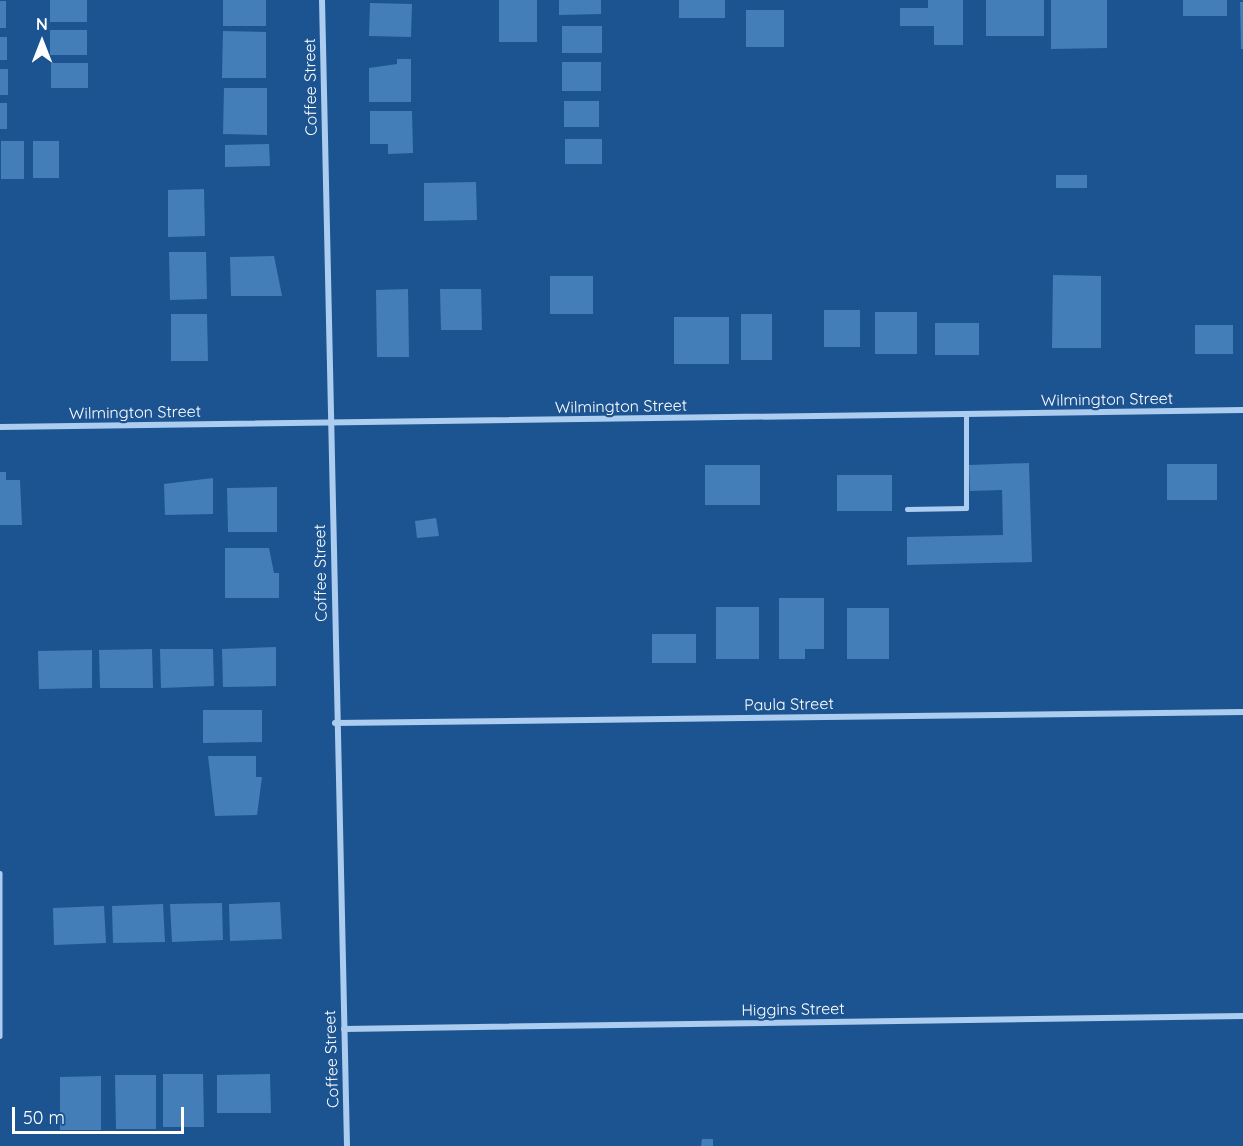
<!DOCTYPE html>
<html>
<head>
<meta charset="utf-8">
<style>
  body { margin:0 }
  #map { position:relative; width:1243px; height:1146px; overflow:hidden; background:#1c5492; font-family:Quicksand,sans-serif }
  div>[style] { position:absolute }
  .building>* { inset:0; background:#447eb9 }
  .service>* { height:4.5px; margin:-2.25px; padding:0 2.25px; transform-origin:2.25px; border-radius:2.25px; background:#accdef }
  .minor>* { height:6px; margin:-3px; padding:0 3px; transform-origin:3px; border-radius:3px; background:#accdef }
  span { translate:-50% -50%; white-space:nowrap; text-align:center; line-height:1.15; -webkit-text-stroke:4.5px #1c5492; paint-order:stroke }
  .street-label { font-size:16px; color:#fff }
  .north { position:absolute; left:12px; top:12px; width:60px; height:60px; -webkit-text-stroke:4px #1c5492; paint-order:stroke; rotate:0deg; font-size:16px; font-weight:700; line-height:24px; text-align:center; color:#fff }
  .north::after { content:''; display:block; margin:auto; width:21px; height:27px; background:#fff; clip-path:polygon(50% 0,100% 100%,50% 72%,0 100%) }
  .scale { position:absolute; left:12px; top:1107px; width:172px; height:27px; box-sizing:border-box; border:3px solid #fff; border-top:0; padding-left:8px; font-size:18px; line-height:21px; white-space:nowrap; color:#fff; -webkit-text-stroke:4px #1c5492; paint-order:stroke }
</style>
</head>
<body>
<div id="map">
  <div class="building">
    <div style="clip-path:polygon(50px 0,87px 0,87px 22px,50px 22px)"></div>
    <div style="clip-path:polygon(223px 0,266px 0,266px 26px,223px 26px)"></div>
    <div style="clip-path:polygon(499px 0,537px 0,537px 42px,499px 42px)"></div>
    <div style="clip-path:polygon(559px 0,601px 0,601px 14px,559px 15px)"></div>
    <div style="clip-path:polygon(679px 0,725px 0,725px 18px,679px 18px)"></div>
    <div style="clip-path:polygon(928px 0,963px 0,963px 45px,934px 45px,934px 26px,900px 26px,900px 8px,928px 8px)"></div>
    <div style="clip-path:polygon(986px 0,1044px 0,1044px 36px,986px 36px)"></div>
    <div style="clip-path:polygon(1051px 0,1107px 0,1107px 48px,1051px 49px)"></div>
    <div style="clip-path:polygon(1183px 0,1227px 0,1227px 16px,1183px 16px)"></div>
    <div style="clip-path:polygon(0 1px,6px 1px,6px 28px,0 28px)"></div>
    <div style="clip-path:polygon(1240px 2px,1243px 2px,1243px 49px,1241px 49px)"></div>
    <div style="clip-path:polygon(370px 3px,412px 4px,411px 37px,369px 36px)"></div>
    <div style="clip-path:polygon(746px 10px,784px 10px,784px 47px,746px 47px)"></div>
    <div style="clip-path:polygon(562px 26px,602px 26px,602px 53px,562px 53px)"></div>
    <div style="clip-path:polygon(50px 30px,87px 30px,87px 55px,50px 55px)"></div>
    <div style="clip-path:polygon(223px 31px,266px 32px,266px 78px,222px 78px)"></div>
    <div style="clip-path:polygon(0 37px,7px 37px,7px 60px,0 60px)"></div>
    <div style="clip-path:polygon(397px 59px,411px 59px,411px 102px,369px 102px,369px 68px,397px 64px)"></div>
    <div style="clip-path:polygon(562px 62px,601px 62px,601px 91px,562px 91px)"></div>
    <div style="clip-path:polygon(51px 63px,88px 63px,88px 88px,51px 88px)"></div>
    <div style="clip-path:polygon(0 69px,8px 69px,8px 95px,0 95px)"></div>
    <div style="clip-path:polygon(224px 88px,267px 88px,267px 135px,223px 134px)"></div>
    <div style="clip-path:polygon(564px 101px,599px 101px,599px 127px,564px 127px)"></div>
    <div style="clip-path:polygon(0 103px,7px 103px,7px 129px,0 129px)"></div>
    <div style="clip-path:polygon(370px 111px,412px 111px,413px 153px,388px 154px,388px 144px,370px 144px)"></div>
    <div style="clip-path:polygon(565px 139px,602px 139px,602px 164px,565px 164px)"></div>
    <div style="clip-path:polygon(1px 141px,24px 141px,24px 179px,1px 179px)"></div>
    <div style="clip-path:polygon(33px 141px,59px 141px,59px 178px,33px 178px)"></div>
    <div style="clip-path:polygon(269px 144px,270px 166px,225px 167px,225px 145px)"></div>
    <div style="clip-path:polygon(1056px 175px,1087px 175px,1087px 188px,1056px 188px)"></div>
    <div style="clip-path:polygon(476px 182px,477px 220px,424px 221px,424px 183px)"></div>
    <div style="clip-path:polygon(204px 189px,205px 236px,168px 237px,168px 190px)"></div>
    <div style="clip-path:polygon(169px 252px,206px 252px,207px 299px,170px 300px)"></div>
    <div style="clip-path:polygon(274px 256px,282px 296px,231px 296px,230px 257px)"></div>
    <div style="clip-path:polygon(1053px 275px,1101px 276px,1101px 348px,1052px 348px)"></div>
    <div style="clip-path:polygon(550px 276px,593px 276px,593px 314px,550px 314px)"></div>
    <div style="clip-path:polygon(408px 289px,409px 357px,377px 357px,376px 290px)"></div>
    <div style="clip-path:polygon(440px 289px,481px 289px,482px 330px,441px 330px)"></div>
    <div style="clip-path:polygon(824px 310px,860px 310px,860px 347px,824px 347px)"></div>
    <div style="clip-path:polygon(875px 312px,917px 312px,917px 354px,875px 354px)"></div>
    <div style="clip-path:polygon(171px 314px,207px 314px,208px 361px,171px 361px)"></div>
    <div style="clip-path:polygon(741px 314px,772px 314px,772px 360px,741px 360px)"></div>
    <div style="clip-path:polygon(674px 317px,729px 317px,729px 364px,674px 364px)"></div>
    <div style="clip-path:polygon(935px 323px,979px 323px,979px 355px,935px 355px)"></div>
    <div style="clip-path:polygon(1195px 325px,1233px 325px,1233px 354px,1195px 354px)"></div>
    <div style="clip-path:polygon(1029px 463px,1032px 562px,907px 565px,907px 537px,1003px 535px,1002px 490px,970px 491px,969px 465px)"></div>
    <div style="clip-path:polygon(1167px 464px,1217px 464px,1217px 500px,1167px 500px)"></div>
    <div style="clip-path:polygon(705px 465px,760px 465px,760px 505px,705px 505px)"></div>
    <div style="clip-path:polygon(0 472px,6px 472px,6px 480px,20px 480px,22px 525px,0 525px)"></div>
    <div style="clip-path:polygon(837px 475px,892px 475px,892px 511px,837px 511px)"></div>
    <div style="clip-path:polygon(213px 478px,213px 514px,165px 515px,164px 484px)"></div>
    <div style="clip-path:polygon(277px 487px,277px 532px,228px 532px,227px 488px)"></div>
    <div style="clip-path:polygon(436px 518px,439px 536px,417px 538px,415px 521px)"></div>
    <div style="clip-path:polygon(225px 548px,269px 548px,274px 573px,279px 573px,279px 598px,225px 598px)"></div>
    <div style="clip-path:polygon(779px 598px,824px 598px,824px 649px,805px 649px,805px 659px,779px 659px)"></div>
    <div style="clip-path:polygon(716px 607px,759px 607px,759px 659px,716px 659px)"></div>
    <div style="clip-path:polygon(847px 608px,889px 608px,889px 659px,847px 659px)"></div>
    <div style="clip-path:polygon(652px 634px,696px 634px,696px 663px,652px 663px)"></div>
    <div style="clip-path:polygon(276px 647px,276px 686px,223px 687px,222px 649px)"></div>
    <div style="clip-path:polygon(152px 649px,153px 688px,100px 688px,99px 650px)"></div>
    <div style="clip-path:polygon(160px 649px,213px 649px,214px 686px,161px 688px)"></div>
    <div style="clip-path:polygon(92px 650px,92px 688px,39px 689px,38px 651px)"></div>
    <div style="clip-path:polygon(203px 710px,262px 710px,262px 742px,203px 743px)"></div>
    <div style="clip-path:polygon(208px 756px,256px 756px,256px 777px,262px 777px,257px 815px,215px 816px)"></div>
    <div style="clip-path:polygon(280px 902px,282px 939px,230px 941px,229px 904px)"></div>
    <div style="clip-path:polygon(222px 903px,223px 940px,172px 942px,170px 904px)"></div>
    <div style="clip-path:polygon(163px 904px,165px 942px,113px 943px,112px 906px)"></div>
    <div style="clip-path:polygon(104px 906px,106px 943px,54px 945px,53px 908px)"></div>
    <div style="clip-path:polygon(163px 1074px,203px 1074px,204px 1127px,163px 1127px)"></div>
    <div style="clip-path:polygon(270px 1074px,271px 1113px,217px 1113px,217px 1075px)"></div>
    <div style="clip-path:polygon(115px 1075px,156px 1075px,156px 1129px,116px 1129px)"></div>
    <div style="clip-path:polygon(101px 1076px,101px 1130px,60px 1130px,60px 1077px)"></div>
    <div style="clip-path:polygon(702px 1139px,713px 1139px,713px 1146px,701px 1146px)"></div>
  </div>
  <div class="service">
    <div style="left:907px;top:509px;width:59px;rotate:-1deg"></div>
    <div style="left:966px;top:508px;width:94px;rotate:-90deg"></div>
    <div style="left:0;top:873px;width:163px;rotate:90deg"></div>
  </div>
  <div class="minor">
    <div style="left:322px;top:0;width:1146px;rotate:88.75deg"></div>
    <div style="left:0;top:427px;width:1243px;rotate:-0.78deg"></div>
    <div style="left:335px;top:723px;width:908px;rotate:-0.69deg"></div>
    <div style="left:344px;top:1029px;width:899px;rotate:-0.83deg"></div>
  </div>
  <div class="street-label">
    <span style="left:310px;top:87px;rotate:-91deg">Coffee Street</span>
    <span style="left:1107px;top:399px;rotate:-1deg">Wilmington Street</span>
    <span style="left:621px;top:406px;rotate:-1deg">Wilmington Street</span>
    <span style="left:135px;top:412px;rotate:-1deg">Wilmington Street</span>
    <span style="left:320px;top:573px;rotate:-91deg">Coffee Street</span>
    <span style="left:789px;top:704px;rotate:-1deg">Paula Street</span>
    <span style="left:793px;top:1009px;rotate:-1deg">Higgins Street</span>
    <span style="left:331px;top:1059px;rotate:-92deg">Coffee Street</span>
  </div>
  <div class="north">N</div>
  <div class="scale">50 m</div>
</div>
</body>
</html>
